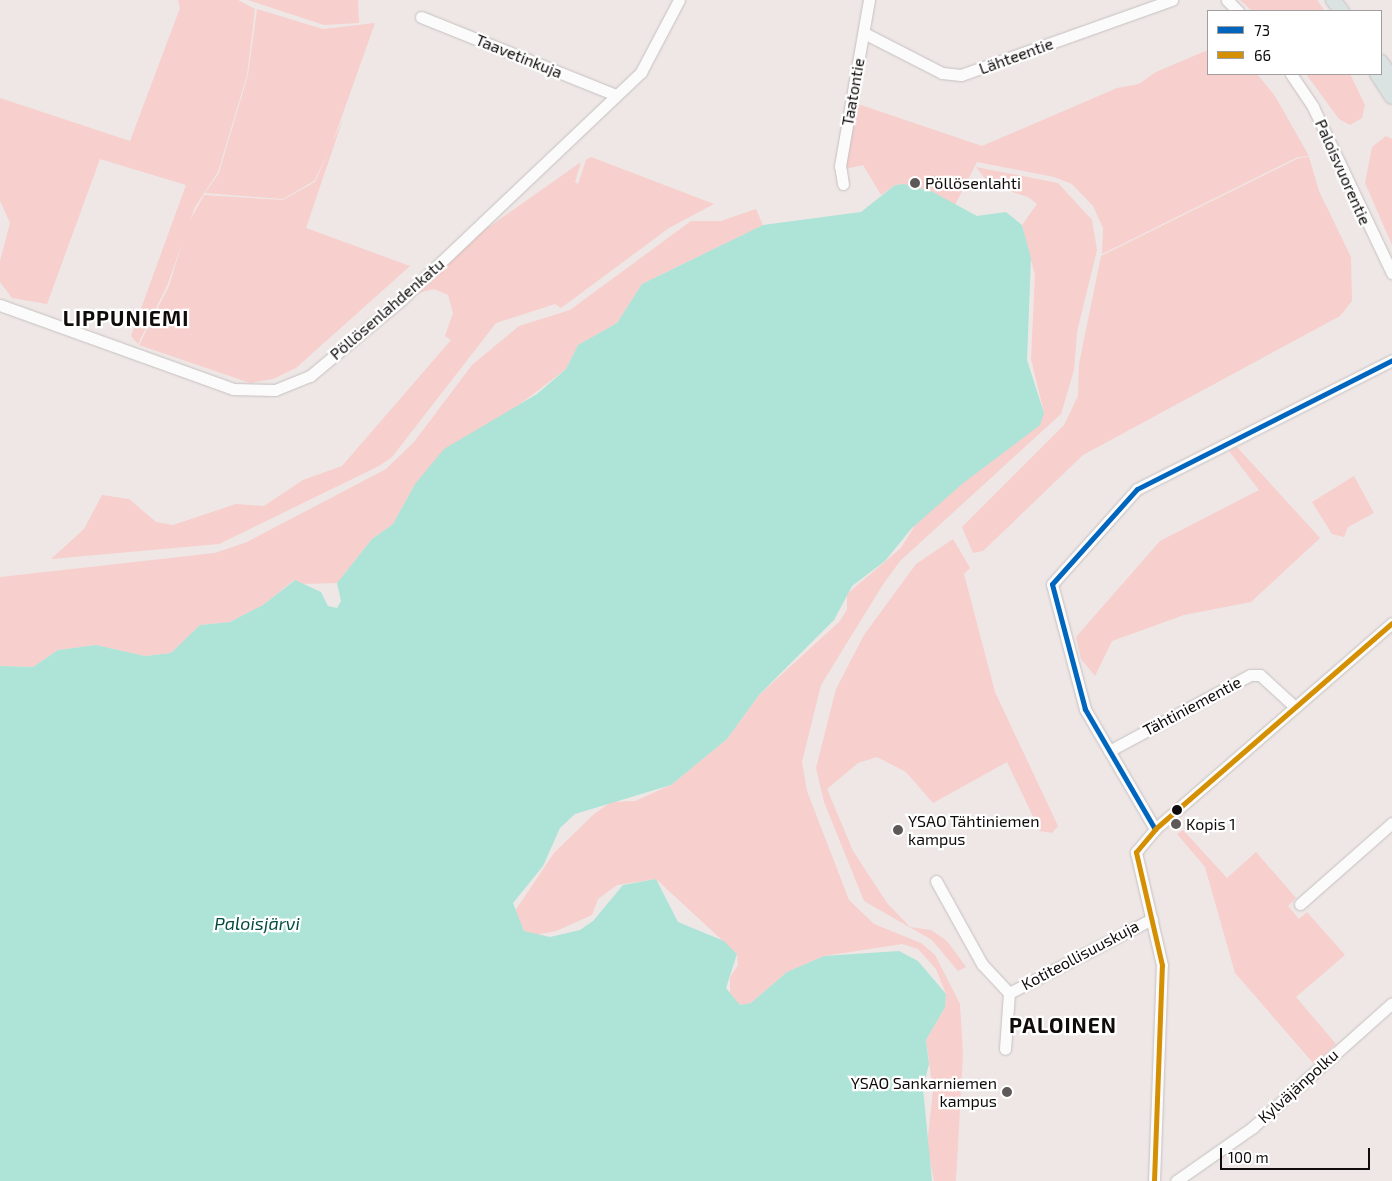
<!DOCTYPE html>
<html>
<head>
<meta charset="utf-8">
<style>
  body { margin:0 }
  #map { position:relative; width:1392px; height:1181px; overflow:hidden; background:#eee7e6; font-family:"Exo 2",sans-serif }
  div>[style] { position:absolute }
  .green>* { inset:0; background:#f7cfcc }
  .water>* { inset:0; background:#aee3d7 }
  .roads { filter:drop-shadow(0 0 1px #c6c0c0) drop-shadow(0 0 1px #c6c0c0) }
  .minor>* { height:11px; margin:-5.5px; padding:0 5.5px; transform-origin:5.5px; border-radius:5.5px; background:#fcfbfb }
  .major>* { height:14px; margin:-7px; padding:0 7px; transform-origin:7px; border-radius:7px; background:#dae3e1 }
  .bus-1>* { height:5px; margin:-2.5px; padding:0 2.5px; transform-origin:2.5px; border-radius:2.5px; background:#0065bd }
  .bus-2>* { height:5px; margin:-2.5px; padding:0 2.5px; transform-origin:2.5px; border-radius:2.5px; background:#d48f02 }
  .dots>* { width:14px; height:14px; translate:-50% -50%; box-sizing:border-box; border:2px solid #fff; border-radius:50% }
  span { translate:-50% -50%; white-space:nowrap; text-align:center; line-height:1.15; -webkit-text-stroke:4.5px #fff; paint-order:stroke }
  .street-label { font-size:16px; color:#110c0c }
  .poi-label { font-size:16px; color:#110c0c }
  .left { translate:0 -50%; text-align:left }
  .right { translate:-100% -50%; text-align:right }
  .water-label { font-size:18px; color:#054c42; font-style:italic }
  .district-label { font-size:21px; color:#110c0c; font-weight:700; letter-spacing:1px }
  .legend { position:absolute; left:1207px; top:10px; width:175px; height:65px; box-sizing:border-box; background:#fff; border:1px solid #a09e9e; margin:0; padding:6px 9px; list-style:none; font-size:15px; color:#110c0c }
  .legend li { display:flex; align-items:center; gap:10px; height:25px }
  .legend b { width:25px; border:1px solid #a09e9e }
  .scale { position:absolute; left:1220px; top:1148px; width:150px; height:22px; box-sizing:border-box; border:2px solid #110c0c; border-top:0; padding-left:6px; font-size:15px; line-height:18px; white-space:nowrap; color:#110c0c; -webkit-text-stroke:4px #fff; paint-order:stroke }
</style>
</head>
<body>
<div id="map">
  <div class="green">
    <div style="clip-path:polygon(178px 0,238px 0,255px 9px,247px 75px,218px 172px,195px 207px,167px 286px,138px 344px,131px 336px,186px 185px,100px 159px,47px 304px,12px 298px,0 282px,0 261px,10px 223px,0 201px,0 98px,130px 141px,180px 8px)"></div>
    <div style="clip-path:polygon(248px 0,358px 0,359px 23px,324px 25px)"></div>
    <div style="clip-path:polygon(1240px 0,1317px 0,1325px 11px,1252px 11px)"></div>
    <div style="clip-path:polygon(257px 9px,323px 29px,375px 23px,331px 147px,314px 181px,283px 199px,205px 193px,219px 173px,248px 75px)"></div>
    <div style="clip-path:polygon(1208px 50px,1208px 74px,1257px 74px,1275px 96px,1309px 156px,1298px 157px,1102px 254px,1103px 228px,1093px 206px,1072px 184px,1054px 177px,977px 162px,955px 205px,932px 192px,904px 184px,895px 185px,881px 195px,863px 165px,845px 169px,858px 104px,982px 146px,1117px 88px,1139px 84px,1156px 72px)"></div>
    <div style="clip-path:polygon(1306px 74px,1350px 74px,1365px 105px,1362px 118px,1350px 125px,1339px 119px)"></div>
    <div style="clip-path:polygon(343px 119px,306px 228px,410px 266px,296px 368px,273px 379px,250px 383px,139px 345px,169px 286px,188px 224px,204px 195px,283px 200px,315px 182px)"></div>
    <div style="clip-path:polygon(1386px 136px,1392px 139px,1392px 245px,1365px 183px,1372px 147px)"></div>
    <div style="clip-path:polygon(591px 157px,714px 204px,669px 228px,561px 308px,555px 304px,496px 323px,392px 457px,379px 466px,219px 544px,51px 559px,84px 529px,102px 495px,129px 499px,156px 522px,173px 525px,236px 504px,264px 506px,303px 480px,342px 466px,451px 340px,445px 336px,453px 313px,448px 295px,434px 289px,414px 294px,479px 234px,581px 162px,575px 182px,578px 184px,586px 160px)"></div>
    <div style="clip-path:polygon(1309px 157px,1319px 191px,1351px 257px,1352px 301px,1340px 316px,1083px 455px,983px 551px,973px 553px,962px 527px,1064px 425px,1078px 396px,1079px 364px,1101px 256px,1299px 158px)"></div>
    <div style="clip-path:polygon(976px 167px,1058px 183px,1092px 220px,1097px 250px,1077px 332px,1074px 370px,1061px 414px,900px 561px,882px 586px,821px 685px,802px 762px,807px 791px,849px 900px,874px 924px,921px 943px,935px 955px,960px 1004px,963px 1054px,956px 1181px,934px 1181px,927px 1146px,933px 1090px,926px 1040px,945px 1007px,946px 994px,936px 969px,918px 949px,902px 944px,824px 956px,787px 972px,751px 1003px,740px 1005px,730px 997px,730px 977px,738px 965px,737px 954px,656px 879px,617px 885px,598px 899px,592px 915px,556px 931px,535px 935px,524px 931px,515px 911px,554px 853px,594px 814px,611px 802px,635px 801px,671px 785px,727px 739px,759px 695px,839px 622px,847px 610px,847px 594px,901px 548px,917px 522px,1044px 413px,1031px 359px,1035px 275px,1022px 225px,1037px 204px,1028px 197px,990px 185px)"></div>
    <div style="clip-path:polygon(756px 209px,763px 225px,642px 284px,617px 323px,578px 345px,566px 369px,415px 484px,393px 524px,372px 539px,337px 583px,301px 584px,294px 580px,263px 605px,230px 622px,200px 625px,171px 653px,145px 656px,96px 645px,58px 650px,33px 667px,0 666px,0 577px,215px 553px,247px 542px,386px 469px,414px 442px,472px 365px,519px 326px,570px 310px,691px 221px,721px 221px)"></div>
    <div style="clip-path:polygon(1237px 447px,1320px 538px,1251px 602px,1184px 615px,1112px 641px,1095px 676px,1081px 659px,1076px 637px,1160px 541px,1259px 490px,1229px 451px)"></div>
    <div style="clip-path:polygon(1354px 476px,1374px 513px,1348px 527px,1344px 537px,1332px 534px,1312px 502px)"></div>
    <div style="clip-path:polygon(953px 539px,970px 568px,964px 574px,995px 692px,1058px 826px,1052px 833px,1040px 831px,1007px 762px,933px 803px,906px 772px,877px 757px,858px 763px,827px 789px,853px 851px,887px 903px,910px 927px,931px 930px,947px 941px,966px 967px,958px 971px,932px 940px,864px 901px,824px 802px,816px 768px,836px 689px,864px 635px,916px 564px)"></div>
    <div style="clip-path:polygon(1183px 830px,1227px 878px,1256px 852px,1296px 898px,1288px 906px,1299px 919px,1307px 912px,1345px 955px,1296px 997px,1336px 1044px,1314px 1064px,1235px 973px,1205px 867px,1177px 834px)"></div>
  </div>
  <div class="water">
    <div style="clip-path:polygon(904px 184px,933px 192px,977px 216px,1006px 212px,1022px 225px,1031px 258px,1027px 360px,1044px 413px,1040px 425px,962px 484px,911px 529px,885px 561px,852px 586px,834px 620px,759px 695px,727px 739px,671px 785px,575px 814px,560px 828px,543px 866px,513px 903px,524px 931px,550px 937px,580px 930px,593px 921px,623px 885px,656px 879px,678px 922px,724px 941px,737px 954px,726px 988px,740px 1005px,751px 1003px,787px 972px,824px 956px,899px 951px,918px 961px,946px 994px,945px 1007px,926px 1040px,929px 1064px,923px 1088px,932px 1181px,0 1181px,0 666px,33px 667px,58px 650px,96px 645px,145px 656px,171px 653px,200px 625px,230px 622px,263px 605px,295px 580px,321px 592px,328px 606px,337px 608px,341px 601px,337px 583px,372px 539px,393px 524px,415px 484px,444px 449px,537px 394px,566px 369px,578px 345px,617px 323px,642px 284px,763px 225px,861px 212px,895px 185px)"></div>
  </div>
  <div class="roads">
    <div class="minor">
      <div style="left:1227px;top:0;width:16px;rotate:45deg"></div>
      <div style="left:421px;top:17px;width:210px;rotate:21.8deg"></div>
      <div style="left:864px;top:33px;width:88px;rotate:27.1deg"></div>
      <div style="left:942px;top:73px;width:19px;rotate:6deg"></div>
      <div style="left:961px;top:75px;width:224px;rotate:-19.6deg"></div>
      <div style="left:1291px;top:74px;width:40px;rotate:56deg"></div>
      <div style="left:1313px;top:107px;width:184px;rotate:64.6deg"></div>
      <div style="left:843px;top:184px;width:18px;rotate:-99deg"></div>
      <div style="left:840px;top:166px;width:169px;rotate:-80.1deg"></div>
      <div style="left:0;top:305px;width:248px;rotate:19.8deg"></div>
      <div style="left:233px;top:389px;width:42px;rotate:1.4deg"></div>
      <div style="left:275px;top:390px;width:38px;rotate:-22deg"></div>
      <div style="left:310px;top:376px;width:119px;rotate:-39.9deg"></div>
      <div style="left:401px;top:300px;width:331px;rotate:-43.5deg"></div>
      <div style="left:641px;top:72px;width:81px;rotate:-62.2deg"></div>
      <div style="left:1109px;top:751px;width:160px;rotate:-28.3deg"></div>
      <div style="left:1250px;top:675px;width:10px"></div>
      <div style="left:1260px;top:675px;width:47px;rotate:42.4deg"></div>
      <div style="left:1155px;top:829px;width:139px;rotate:-120.3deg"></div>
      <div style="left:1085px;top:709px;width:129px;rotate:-104.8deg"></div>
      <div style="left:1052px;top:584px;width:127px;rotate:-48.2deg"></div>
      <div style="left:1137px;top:489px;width:286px;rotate:-26.8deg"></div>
      <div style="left:936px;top:881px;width:95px;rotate:61deg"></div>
      <div style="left:982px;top:964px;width:40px;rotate:47deg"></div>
      <div style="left:1009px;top:993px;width:56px;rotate:94.1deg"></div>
      <div style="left:1300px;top:904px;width:123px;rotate:-41.4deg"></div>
      <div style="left:1009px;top:993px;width:161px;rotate:-27.4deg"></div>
      <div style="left:1154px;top:1181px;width:216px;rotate:-87.9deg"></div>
      <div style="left:1162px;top:965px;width:116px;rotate:-103deg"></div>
      <div style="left:1136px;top:852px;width:30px;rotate:-50deg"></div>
      <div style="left:1155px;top:829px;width:314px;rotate:-41deg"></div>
      <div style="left:1176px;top:1181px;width:94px;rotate:-35deg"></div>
      <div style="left:1253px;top:1127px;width:186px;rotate:-41.7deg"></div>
    </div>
    <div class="major">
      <div style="left:1333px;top:0;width:14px;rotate:51deg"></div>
      <div style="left:1381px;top:62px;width:19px;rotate:55deg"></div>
      <div style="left:1377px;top:74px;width:27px;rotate:57deg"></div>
    </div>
  </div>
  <div class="bus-1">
    <div style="left:1155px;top:829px;width:139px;rotate:-120.3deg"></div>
    <div style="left:1085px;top:709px;width:129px;rotate:-104.8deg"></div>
    <div style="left:1052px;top:584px;width:127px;rotate:-48.2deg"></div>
    <div style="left:1137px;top:489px;width:286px;rotate:-26.8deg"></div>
  </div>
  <div class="bus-2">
    <div style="left:1154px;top:1181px;width:216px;rotate:-87.9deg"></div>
    <div style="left:1162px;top:965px;width:116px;rotate:-103deg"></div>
    <div style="left:1136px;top:852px;width:30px;rotate:-50deg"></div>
    <div style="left:1155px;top:829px;width:314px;rotate:-41deg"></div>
  </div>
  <div class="dots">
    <div style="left:915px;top:183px;background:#5e5958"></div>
    <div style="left:1177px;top:810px;background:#110c0c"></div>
    <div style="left:1176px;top:824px;background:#5e5958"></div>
    <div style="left:898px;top:830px;background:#5e5958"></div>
    <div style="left:1007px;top:1092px;background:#5e5958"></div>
  </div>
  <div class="street-label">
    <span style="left:519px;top:56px;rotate:22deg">Taavetinkuja</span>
    <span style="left:1016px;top:56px;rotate:-20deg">Lähteentie</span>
    <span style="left:853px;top:92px;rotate:-80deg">Taatontie</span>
    <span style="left:1343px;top:172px;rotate:66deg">Paloisvuorentie</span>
    <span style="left:387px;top:309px;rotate:-41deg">Pöllösenlahdenkatu</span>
    <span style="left:1192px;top:706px;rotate:-28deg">Tähtiniementie</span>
    <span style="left:1080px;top:955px;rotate:-28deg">Kotiteollisuuskuja</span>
    <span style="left:1298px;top:1086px;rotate:-42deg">Kylväjänpolku</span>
  </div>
  <div class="poi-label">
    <span class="left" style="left:925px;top:183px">Pöllösenlahti</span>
    <span class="left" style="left:908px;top:830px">YSAO Tähtiniemen<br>kampus</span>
    <span class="left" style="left:1186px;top:824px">Kopis 1</span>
    <span class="right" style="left:997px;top:1092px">YSAO Sankarniemen<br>kampus</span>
  </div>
  <div class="water-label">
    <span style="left:257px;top:923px">Paloisjärvi</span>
  </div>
  <div class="district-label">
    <span style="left:126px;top:318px">LIPPUNIEMI</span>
    <span style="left:1063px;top:1025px">PALOINEN</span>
  </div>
  <ul class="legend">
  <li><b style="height:6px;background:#0065bd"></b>73</li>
  <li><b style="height:6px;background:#d48f02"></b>66</li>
  </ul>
  <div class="scale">100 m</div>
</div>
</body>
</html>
